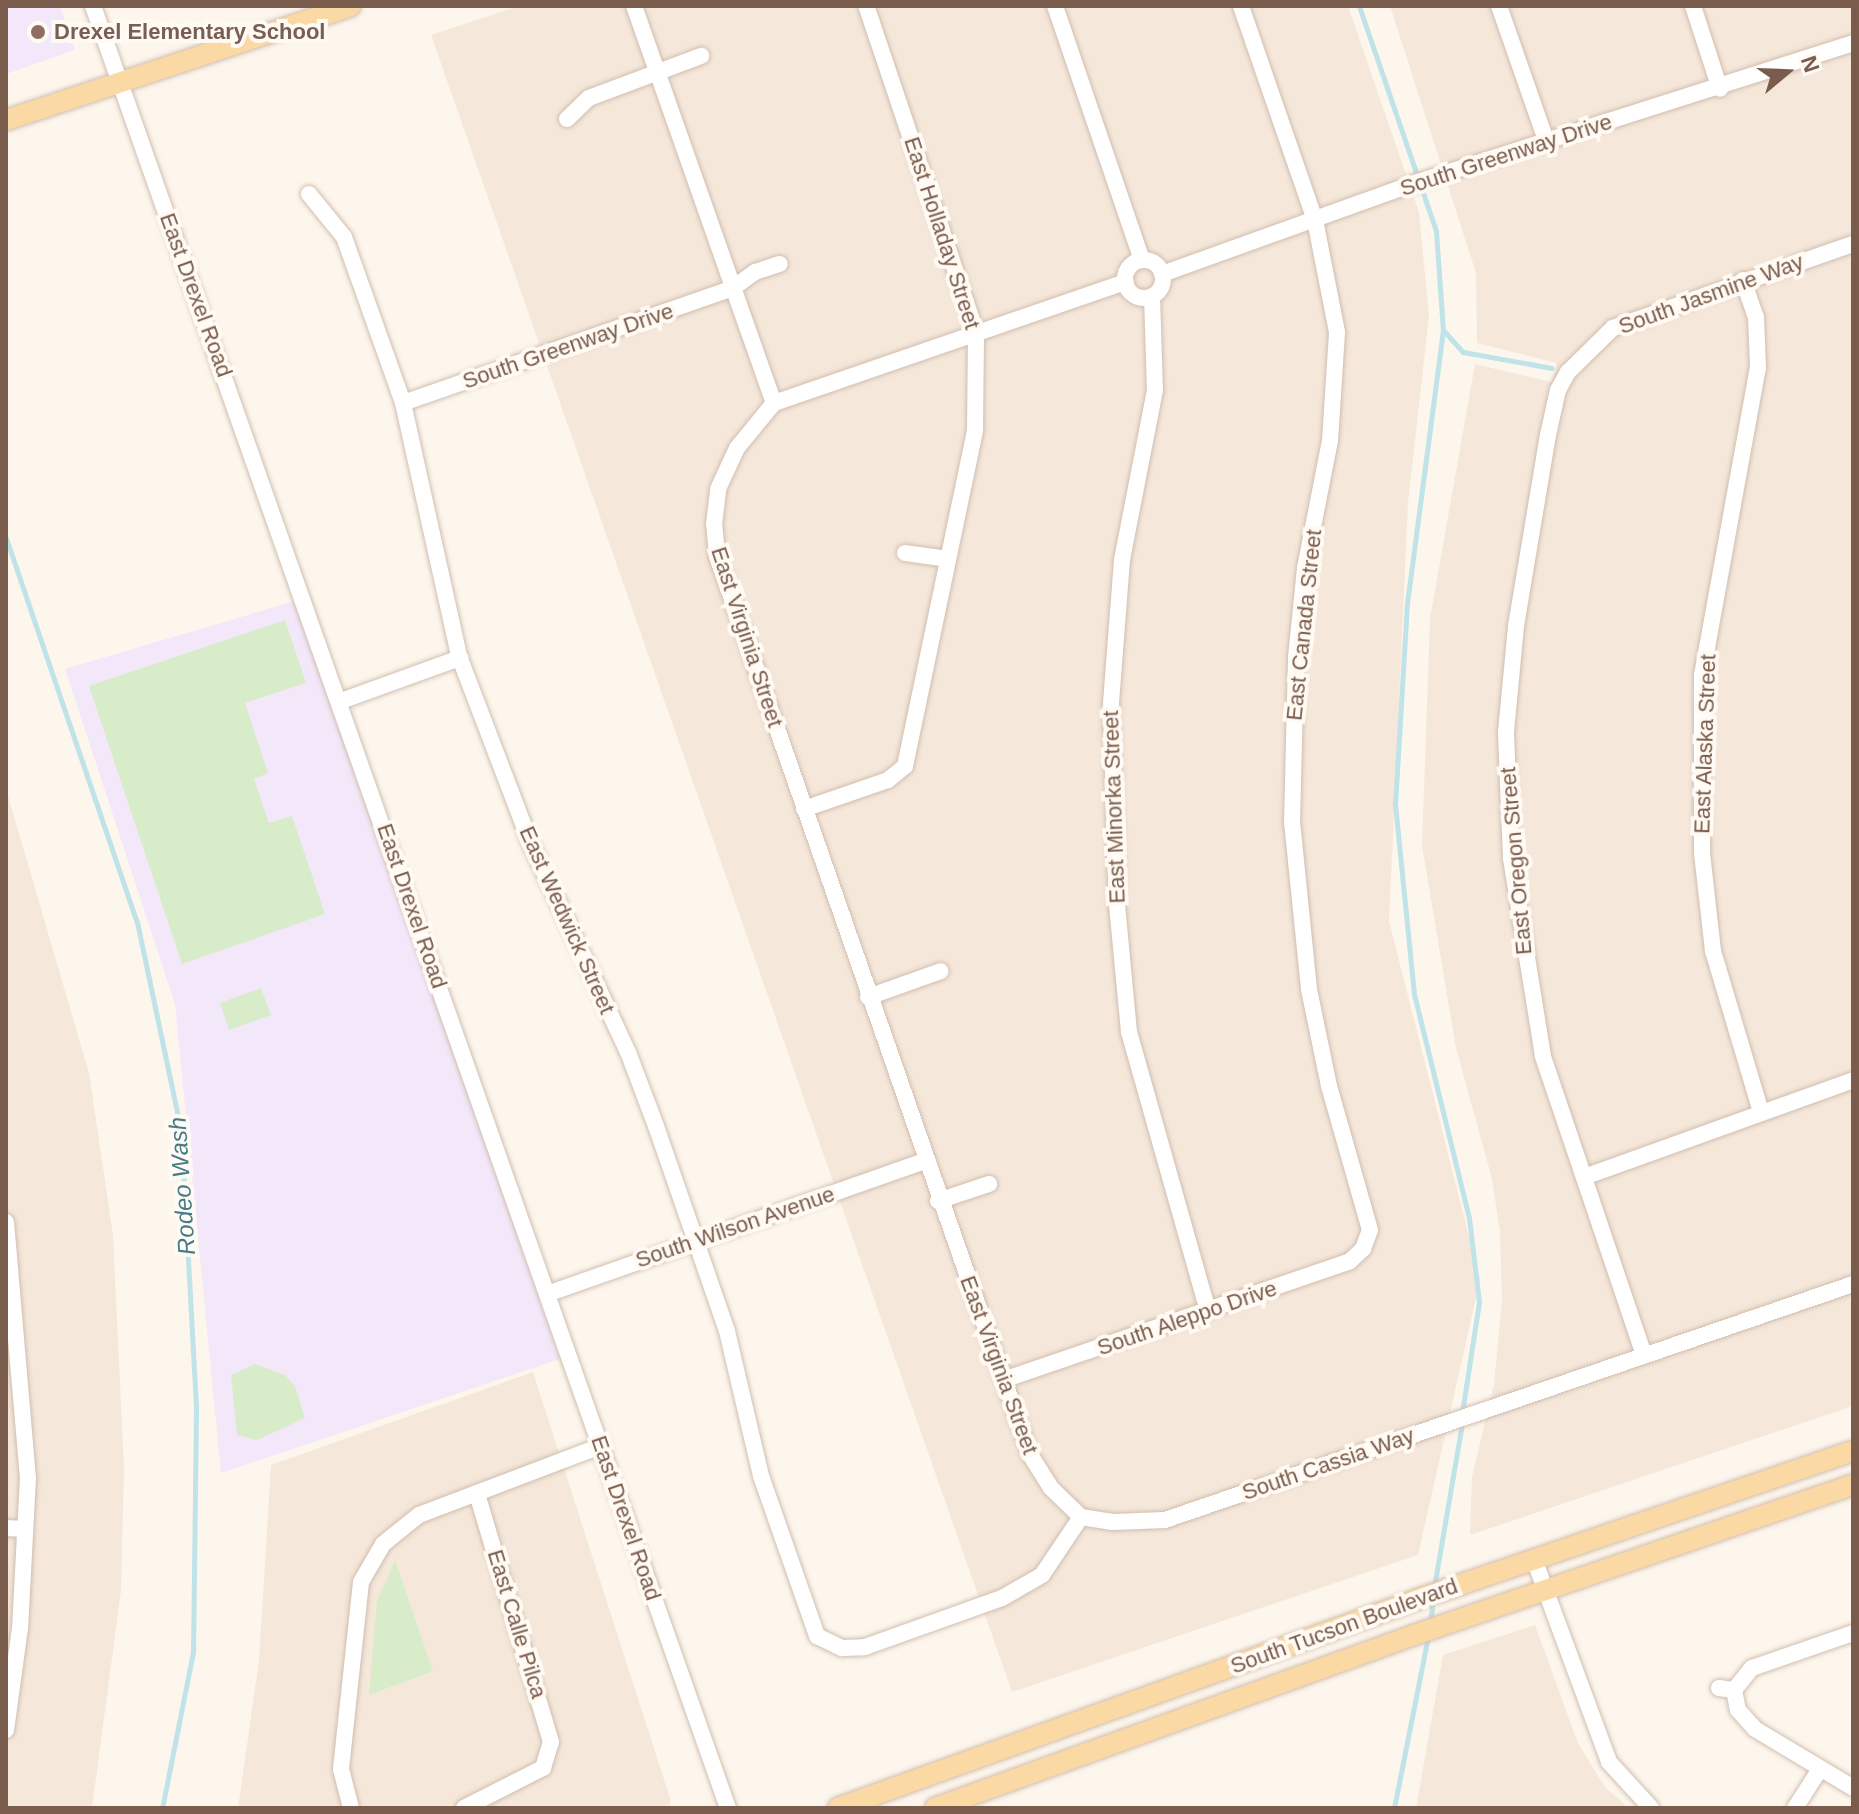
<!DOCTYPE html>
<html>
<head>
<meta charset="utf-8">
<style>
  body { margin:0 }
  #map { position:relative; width:1859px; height:1814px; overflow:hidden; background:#fdf6ec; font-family:Arial,sans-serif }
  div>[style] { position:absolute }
  .residential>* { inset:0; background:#f5e8da }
  .education>* { inset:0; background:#f3e8fa }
  .green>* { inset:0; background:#d8ecc9 }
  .stream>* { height:5px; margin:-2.5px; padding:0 2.5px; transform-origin:2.5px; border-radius:2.5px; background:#bfe3e8 }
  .roads { filter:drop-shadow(0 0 2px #d1beb0) drop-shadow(0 0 2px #d1beb0) }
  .minor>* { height:16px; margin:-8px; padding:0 8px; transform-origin:8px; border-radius:8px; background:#fff }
  .minor>.ring { margin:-8px; padding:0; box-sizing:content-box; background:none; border:16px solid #fff; border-radius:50% }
  .major>* { height:20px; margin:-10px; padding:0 10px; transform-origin:10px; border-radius:10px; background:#fbd9a5 }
  .dots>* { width:22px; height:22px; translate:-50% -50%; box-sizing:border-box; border:4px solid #fffaf3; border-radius:50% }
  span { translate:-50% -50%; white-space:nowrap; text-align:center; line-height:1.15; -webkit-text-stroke:8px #fffaf3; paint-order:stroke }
  .education-label { font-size:22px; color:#785e54; font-weight:700 }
  .left { translate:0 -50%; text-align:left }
  .street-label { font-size:22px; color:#7a5c4d }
  .water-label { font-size:24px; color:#437c86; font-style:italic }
  .frame { position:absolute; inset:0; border:8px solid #7a5c4d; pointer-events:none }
  .north { position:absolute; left:1747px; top:32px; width:80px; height:80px; -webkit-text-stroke:6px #fffaf3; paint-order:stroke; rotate:71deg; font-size:22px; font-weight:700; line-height:32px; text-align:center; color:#7a5c4d }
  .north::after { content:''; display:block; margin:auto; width:28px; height:36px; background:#7a5c4d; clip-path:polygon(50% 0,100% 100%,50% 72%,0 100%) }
</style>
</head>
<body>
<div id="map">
  <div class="residential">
    <div style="clip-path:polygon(519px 6px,1348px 6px,1419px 212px,1429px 316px,1408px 503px,1389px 921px,1480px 1280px,1418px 1555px,1012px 1692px,431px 35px)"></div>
    <div style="clip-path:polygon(1390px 6px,1853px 6px,1853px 1406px,1470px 1535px,1472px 1477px,1494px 1384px,1502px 1301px,1500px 1232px,1492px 1179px,1456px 1048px,1422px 846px,1430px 619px,1475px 364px,1552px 382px,1557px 363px,1477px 343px,1476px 273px)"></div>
    <div style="clip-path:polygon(6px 789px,89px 1073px,113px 1235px,124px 1468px,121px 1591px,92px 1808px,6px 1808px)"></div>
    <div style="clip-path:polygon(533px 1372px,671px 1801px,668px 1808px,238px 1808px,259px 1660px,271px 1465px)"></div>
    <div style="clip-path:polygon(1535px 1625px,1578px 1743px,1605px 1787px,1629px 1808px,1416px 1808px,1443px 1655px)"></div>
  </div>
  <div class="education">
    <div style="clip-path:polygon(6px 6px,60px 6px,75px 50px,6px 74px)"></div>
    <div style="clip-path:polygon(298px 600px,560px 1359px,221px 1473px,175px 1004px,65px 669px)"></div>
  </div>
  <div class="green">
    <div style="clip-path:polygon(285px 620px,306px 683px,245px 703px,268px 773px,254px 779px,269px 823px,292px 816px,325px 914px,182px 964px,89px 686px)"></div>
    <div style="clip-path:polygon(261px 988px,271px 1015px,229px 1030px,220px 1003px)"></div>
    <div style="clip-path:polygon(255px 1364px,285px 1375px,295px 1386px,305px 1418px,257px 1440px,237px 1435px,231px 1375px)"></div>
    <div style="clip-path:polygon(395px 1560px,433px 1671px,369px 1695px,377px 1601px)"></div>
  </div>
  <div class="stream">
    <div style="left:1359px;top:6px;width:238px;rotate:71.1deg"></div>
    <div style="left:1436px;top:231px;width:99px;rotate:86deg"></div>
    <div style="left:1443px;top:330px;width:275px;rotate:97.5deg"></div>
    <div style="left:1407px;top:603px;width:201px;rotate:93.4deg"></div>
    <div style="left:1395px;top:804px;width:191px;rotate:84.3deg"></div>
    <div style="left:1414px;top:994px;width:231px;rotate:76.2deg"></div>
    <div style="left:1469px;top:1218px;width:85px;rotate:83.2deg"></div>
    <div style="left:1479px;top:1302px;width:112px;rotate:98.7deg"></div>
    <div style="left:1444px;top:331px;width:28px;rotate:48deg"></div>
    <div style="left:1463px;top:352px;width:90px;rotate:10.2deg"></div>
    <div style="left:6px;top:538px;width:406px;rotate:71.2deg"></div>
    <div style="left:137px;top:922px;width:213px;rotate:78.1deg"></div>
    <div style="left:181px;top:1130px;width:280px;rotate:86.9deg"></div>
    <div style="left:196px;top:1410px;width:242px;rotate:90.7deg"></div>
    <div style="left:193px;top:1652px;width:159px;rotate:101.2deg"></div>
    <div style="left:1434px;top:1587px;width:166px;rotate:-80.3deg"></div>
    <div style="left:1430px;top:1622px;width:21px;rotate:-82deg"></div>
    <div style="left:1394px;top:1808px;width:175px;rotate:-78.8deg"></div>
  </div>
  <div class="roads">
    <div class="minor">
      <div style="left:93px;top:6px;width:1911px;rotate:70.59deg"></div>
      <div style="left:634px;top:6px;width:421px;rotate:70.6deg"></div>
      <div style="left:1055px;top:6px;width:268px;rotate:71.1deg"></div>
      <div style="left:1499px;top:6px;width:142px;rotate:70.7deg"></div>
      <div style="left:1693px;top:6px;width:87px;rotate:72deg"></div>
      <div style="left:567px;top:119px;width:30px;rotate:-44deg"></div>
      <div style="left:589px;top:98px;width:120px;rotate:-20.6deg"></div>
      <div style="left:309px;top:194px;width:55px;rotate:50.9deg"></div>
      <div style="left:344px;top:237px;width:176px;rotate:70.4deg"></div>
      <div style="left:403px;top:403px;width:259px;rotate:77.5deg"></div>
      <div style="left:459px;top:656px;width:199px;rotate:69.1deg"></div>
      <div style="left:530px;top:842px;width:232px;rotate:65deg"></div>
      <div style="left:628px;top:1052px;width:79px;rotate:69.3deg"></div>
      <div style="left:656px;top:1126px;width:217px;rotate:70.9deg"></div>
      <div style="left:727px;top:1331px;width:149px;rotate:76.8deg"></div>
      <div style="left:761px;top:1476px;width:170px;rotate:70.7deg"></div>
      <div style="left:817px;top:1636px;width:28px;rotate:26deg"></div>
      <div style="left:842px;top:1648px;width:23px;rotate:-2deg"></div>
      <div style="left:865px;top:1647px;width:145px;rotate:-19.7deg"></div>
      <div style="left:1002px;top:1598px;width:46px;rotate:-29.9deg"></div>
      <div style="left:1042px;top:1575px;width:70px;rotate:-56.1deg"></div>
      <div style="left:1081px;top:1517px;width:32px;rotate:9deg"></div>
      <div style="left:1113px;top:1522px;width:52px;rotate:-2.2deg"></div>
      <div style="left:1165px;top:1520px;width:727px;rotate:-18.93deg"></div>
      <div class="ring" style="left:1125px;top:260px;width:22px;height:22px"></div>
      <div style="left:1162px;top:274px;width:272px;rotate:-19.8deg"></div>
      <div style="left:1418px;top:182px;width:457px;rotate:-17.7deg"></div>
      <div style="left:1743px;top:280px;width:39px;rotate:71deg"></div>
      <div style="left:1756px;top:317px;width:50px;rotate:87.7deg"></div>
      <div style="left:1758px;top:367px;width:313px;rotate:100.3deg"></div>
      <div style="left:1702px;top:675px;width:178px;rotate:90deg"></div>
      <div style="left:1702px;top:853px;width:99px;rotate:83.6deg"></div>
      <div style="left:1713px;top:951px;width:168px;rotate:73.4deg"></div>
      <div style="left:1152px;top:296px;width:94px;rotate:88.2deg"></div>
      <div style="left:1155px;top:390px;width:173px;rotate:101deg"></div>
      <div style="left:1122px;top:560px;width:144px;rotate:94.4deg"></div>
      <div style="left:1111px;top:704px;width:201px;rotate:88.3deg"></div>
      <div style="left:1117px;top:905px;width:128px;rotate:84.6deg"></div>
      <div style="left:1129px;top:1032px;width:290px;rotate:74.2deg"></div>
      <div style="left:403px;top:403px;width:349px;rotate:-19.2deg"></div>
      <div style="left:733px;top:288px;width:27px;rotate:-36deg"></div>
      <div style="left:755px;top:272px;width:26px;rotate:-18deg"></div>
      <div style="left:905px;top:553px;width:43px;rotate:7.9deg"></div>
      <div style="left:341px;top:701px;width:127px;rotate:-19.9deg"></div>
      <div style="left:804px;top:809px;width:89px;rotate:-19deg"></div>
      <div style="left:888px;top:780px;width:22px;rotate:-39deg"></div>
      <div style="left:905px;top:766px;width:343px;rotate:-78.2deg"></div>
      <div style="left:975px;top:430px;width:98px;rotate:-89.4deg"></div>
      <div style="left:976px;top:332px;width:344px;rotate:-108.6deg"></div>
      <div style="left:868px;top:997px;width:77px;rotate:-19.6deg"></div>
      <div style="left:1584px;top:1177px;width:286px;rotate:-19.8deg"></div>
      <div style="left:938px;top:1201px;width:54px;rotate:-18.4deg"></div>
      <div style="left:6px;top:1222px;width:256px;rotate:85.1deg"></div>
      <div style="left:28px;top:1477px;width:151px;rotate:93deg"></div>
      <div style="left:20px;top:1628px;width:103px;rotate:97.8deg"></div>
      <div style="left:547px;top:1294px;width:400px;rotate:-19.4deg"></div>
      <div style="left:1644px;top:1355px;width:316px;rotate:-108.7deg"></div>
      <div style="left:1543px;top:1056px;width:201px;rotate:-99.2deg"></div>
      <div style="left:1511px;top:858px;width:126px;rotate:-92.3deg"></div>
      <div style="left:1506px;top:732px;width:106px;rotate:-84.6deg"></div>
      <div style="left:1516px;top:626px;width:194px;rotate:-80.5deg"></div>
      <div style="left:1548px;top:435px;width:46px;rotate:-77.5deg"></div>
      <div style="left:1558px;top:390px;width:21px;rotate:-61deg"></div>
      <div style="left:1568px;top:372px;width:63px;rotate:-44.4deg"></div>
      <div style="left:1613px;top:328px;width:254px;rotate:-19.3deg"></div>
      <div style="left:1006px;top:1379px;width:364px;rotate:-18.9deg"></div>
      <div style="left:1350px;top:1261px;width:18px;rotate:-43deg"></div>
      <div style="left:1363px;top:1249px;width:20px;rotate:-70deg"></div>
      <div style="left:1370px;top:1230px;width:150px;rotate:-105.9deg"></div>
      <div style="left:1329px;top:1086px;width:99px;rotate:-101.7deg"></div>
      <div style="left:1309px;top:989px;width:167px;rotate:-95.8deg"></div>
      <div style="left:1292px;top:823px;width:166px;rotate:-88.6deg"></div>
      <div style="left:1296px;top:657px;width:89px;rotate:-84.2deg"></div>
      <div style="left:1305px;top:568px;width:129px;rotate:-78.9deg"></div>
      <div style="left:1330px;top:441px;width:109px;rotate:-86.3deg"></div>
      <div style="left:1337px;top:332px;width:114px;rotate:-101.1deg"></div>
      <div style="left:1315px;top:220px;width:226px;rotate:-109.1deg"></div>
      <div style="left:1081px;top:1517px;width:42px;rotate:-136deg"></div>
      <div style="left:1051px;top:1488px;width:39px;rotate:-122deg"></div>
      <div style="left:1030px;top:1455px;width:952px;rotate:-109.2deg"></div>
      <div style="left:717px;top:556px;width:32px;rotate:-95deg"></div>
      <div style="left:714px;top:524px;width:35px;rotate:-83deg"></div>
      <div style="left:718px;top:489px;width:45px;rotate:-65.1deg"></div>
      <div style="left:737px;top:448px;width:58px;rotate:-50.6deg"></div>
      <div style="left:774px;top:403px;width:372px;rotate:-19deg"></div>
      <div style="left:6px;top:1528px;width:19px;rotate:3deg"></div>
      <div style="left:1534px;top:1559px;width:216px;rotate:69.7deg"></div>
      <div style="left:1609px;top:1762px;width:62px;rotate:47.6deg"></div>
      <div style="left:1719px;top:1688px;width:15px;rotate:8deg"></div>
      <div style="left:1734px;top:1690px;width:20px;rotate:79deg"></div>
      <div style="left:1738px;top:1710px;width:25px;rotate:48deg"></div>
      <div style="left:1755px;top:1729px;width:114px;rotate:31deg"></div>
      <div style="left:1734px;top:1690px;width:28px;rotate:-51deg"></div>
      <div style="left:1752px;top:1668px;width:107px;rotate:-19.1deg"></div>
      <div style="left:351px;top:1808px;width:40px;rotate:-104.4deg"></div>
      <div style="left:341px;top:1769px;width:188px;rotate:-83.9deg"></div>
      <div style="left:361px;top:1582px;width:44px;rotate:-59.9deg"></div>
      <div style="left:383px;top:1544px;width:46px;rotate:-38.9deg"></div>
      <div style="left:419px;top:1515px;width:195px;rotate:-20.8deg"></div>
      <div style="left:464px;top:1808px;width:89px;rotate:-26.9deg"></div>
      <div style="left:543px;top:1768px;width:27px;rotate:-73deg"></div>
      <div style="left:551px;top:1742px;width:260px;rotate:-106.6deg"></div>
      <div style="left:1795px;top:1808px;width:46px;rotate:-57.3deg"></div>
    </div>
    <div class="major">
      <div style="left:6px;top:120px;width:363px;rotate:-18.3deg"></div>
      <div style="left:838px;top:1808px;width:620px;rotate:-19.81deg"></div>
      <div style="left:1421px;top:1598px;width:456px;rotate:-18.8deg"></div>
      <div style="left:935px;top:1808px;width:509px;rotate:-19.86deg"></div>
      <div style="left:1414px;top:1635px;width:464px;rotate:-18.9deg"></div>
    </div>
  </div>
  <div class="dots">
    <div style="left:38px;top:32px;background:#8d6e63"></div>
  </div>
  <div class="education-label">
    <span class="left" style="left:54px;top:32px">Drexel Elementary School</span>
  </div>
  <div class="street-label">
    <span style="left:1506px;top:155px;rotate:-18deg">South Greenway Drive</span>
    <span style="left:942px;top:233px;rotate:72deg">East Holladay Street</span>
    <span style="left:1711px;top:294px;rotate:-20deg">South Jasmine Way</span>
    <span style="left:196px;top:295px;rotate:70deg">East Drexel Road</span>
    <span style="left:568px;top:346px;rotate:-19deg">South Greenway Drive</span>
    <span style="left:1304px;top:625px;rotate:-84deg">East Canada Street</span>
    <span style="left:747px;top:637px;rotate:72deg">East Virginia Street</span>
    <span style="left:1705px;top:744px;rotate:-88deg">East Alaska Street</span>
    <span style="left:1114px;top:807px;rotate:-92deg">East Minorka Street</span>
    <span style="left:1516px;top:861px;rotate:-95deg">East Oregon Street</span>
    <span style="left:412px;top:906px;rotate:71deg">East Drexel Road</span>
    <span style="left:567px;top:920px;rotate:66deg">East Wedwick Street</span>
    <span style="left:735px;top:1227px;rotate:-19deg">South Wilson Avenue</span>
    <span style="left:1187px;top:1318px;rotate:-19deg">South Aleppo Drive</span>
    <span style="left:999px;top:1365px;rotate:70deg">East Virginia Street</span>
    <span style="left:1328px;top:1464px;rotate:-19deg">South Cassia Way</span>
    <span style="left:626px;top:1518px;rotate:71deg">East Drexel Road</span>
    <span style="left:517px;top:1624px;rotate:73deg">East Calle Pilca</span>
    <span style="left:1344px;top:1626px;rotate:-20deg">South Tucson Boulevard</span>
  </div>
  <div class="water-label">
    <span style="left:182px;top:1186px;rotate:-94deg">Rodeo Wash</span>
  </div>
  <div class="frame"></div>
  <div class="north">N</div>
</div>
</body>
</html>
